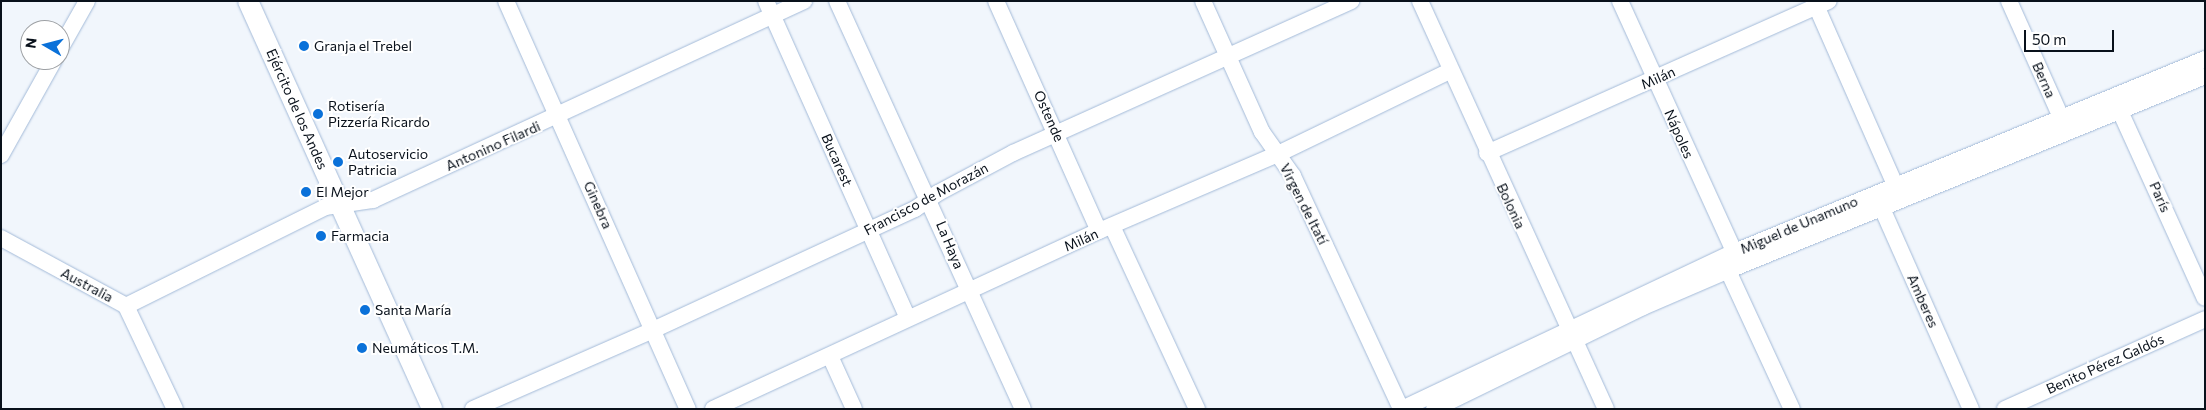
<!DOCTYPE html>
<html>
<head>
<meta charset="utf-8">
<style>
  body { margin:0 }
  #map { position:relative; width:2206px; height:410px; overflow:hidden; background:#f1f6fc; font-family:Commissioner,sans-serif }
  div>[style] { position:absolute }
  .roads { filter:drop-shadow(0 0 1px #a3bad8) drop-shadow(0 0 1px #a3bad8) }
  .minor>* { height:16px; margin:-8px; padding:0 8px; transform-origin:8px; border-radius:8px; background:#fff }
  .major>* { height:20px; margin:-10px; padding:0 10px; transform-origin:10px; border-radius:10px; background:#fff }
  .dots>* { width:14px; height:14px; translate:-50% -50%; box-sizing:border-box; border:2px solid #fff; border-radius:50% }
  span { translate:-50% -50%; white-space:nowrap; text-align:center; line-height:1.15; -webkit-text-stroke:4px #fff; paint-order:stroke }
  .poi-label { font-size:14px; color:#09111b }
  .left { translate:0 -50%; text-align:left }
  .street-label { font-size:14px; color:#09111b }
  .frame { position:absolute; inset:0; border:2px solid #09111b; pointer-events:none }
  .north { position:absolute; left:20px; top:20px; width:50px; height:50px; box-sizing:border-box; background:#fff; border:1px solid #9da0a4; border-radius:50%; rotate:278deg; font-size:14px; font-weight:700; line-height:20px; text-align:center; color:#09111b }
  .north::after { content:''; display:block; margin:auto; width:18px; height:22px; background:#0a71d9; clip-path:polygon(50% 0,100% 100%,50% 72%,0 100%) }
  .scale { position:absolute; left:2024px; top:30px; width:90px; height:22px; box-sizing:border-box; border:2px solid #09111b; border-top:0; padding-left:6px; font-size:15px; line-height:18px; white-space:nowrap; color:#09111b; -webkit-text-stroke:4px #fff; paint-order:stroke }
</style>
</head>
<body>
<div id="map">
  <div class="roads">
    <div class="minor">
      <div style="left:506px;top:1px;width:447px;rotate:66deg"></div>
      <div style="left:766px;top:1px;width:347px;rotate:65.9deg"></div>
      <div style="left:837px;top:1px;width:448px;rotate:65.5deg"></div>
      <div style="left:996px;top:1px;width:252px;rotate:65.9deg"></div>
      <div style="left:1203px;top:1px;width:144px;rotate:65.8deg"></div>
      <div style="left:1262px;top:132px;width:54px;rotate:54.8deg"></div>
      <div style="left:1293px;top:176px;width:257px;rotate:65.1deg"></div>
      <div style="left:1420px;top:1px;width:448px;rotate:65.5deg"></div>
      <div style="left:1620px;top:1px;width:285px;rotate:65.5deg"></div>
      <div style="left:1814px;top:1px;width:211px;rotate:66.2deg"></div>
      <div style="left:2009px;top:1px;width:137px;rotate:65.9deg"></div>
      <div style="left:60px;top:49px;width:55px;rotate:-60.6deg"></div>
      <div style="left:2115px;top:100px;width:217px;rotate:65.6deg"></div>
      <div style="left:1487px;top:153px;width:374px;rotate:-24deg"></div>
      <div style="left:1px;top:155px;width:109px;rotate:-60.8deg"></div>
      <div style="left:1877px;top:197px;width:232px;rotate:66.1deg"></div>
      <div style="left:1112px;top:226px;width:202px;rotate:65.1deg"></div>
      <div style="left:1px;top:238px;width:142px;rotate:28.5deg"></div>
      <div style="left:126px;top:306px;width:114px;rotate:64.6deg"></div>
      <div style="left:1724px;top:262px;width:162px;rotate:65.2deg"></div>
      <div style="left:126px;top:306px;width:222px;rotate:-26.4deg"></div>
      <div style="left:325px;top:207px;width:49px;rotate:-8.3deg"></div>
      <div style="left:373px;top:200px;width:475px;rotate:-24.8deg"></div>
      <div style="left:830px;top:356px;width:58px;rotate:65.6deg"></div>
      <div style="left:473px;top:409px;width:197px;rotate:-23.7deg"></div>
      <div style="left:653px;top:330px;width:289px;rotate:-24.8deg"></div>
      <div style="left:915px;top:209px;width:28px;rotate:-35deg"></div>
      <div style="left:938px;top:193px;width:85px;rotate:-28.1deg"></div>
      <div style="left:1013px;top:153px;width:371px;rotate:-24.2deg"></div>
      <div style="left:713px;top:409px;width:425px;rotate:-24.8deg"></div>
      <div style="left:1099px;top:231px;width:195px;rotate:-23.3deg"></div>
      <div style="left:1278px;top:154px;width:191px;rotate:-25.8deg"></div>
      <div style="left:1402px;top:409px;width:365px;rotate:-25.3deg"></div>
      <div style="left:1732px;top:253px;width:511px;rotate:-22.3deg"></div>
      <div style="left:1434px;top:409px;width:233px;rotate:-26deg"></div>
      <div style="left:1643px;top:307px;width:94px;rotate:-23.3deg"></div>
      <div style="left:1729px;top:270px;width:514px;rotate:-22.17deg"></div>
      <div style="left:2005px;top:409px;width:219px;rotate:-24.2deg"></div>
    </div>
    <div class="major">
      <div style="left:248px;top:1px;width:448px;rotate:65.7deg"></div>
    </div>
  </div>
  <div class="dots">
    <div style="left:304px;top:46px;background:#0a71d9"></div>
    <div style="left:318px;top:114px;background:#0a71d9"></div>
    <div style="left:338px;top:162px;background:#0a71d9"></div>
    <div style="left:306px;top:192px;background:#0a71d9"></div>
    <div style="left:321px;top:236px;background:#0a71d9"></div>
    <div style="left:365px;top:310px;background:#0a71d9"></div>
    <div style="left:362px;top:348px;background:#0a71d9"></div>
  </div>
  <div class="poi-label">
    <span class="left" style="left:314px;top:46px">Granja el Trebel</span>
    <span class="left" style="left:328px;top:114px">Rotisería<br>Pizzería Ricardo</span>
    <span class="left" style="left:348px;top:162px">Autoservicio<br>Patricia</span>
    <span class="left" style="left:316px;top:192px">El Mejor</span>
    <span class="left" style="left:331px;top:236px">Farmacia</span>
    <span class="left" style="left:375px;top:310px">Santa María</span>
    <span class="left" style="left:372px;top:348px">Neumáticos T.M.</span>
  </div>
  <div class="street-label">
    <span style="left:1658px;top:78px;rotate:-24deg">Milán</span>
    <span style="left:2044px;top:80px;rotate:66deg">Berna</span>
    <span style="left:297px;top:109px;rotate:66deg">Ejército de los Andes</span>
    <span style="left:1049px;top:116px;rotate:66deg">Ostende</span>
    <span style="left:1679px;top:134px;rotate:66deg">Nápoles</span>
    <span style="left:493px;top:146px;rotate:-24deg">Antonino Filardi</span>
    <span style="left:837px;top:160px;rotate:66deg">Bucarest</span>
    <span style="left:2160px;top:197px;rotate:66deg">París</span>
    <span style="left:926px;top:199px;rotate:-28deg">Francisco de Morazán</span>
    <span style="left:1304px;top:204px;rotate:63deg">Virgen de Itatí</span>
    <span style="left:598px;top:205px;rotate:66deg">Ginebra</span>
    <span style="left:1511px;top:206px;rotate:65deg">Bolonia</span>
    <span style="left:1799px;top:225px;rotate:-23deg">Miguel de Unamuno</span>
    <span style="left:1081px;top:240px;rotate:-24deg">Milán</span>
    <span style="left:950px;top:245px;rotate:67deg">La Haya</span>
    <span style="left:87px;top:285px;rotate:28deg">Australia</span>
    <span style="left:1923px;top:301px;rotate:66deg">Amberes</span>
    <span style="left:2105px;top:364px;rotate:-24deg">Benito Pérez Galdós</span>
  </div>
  <div class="frame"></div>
  <div class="north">N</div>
  <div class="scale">50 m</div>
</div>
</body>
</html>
